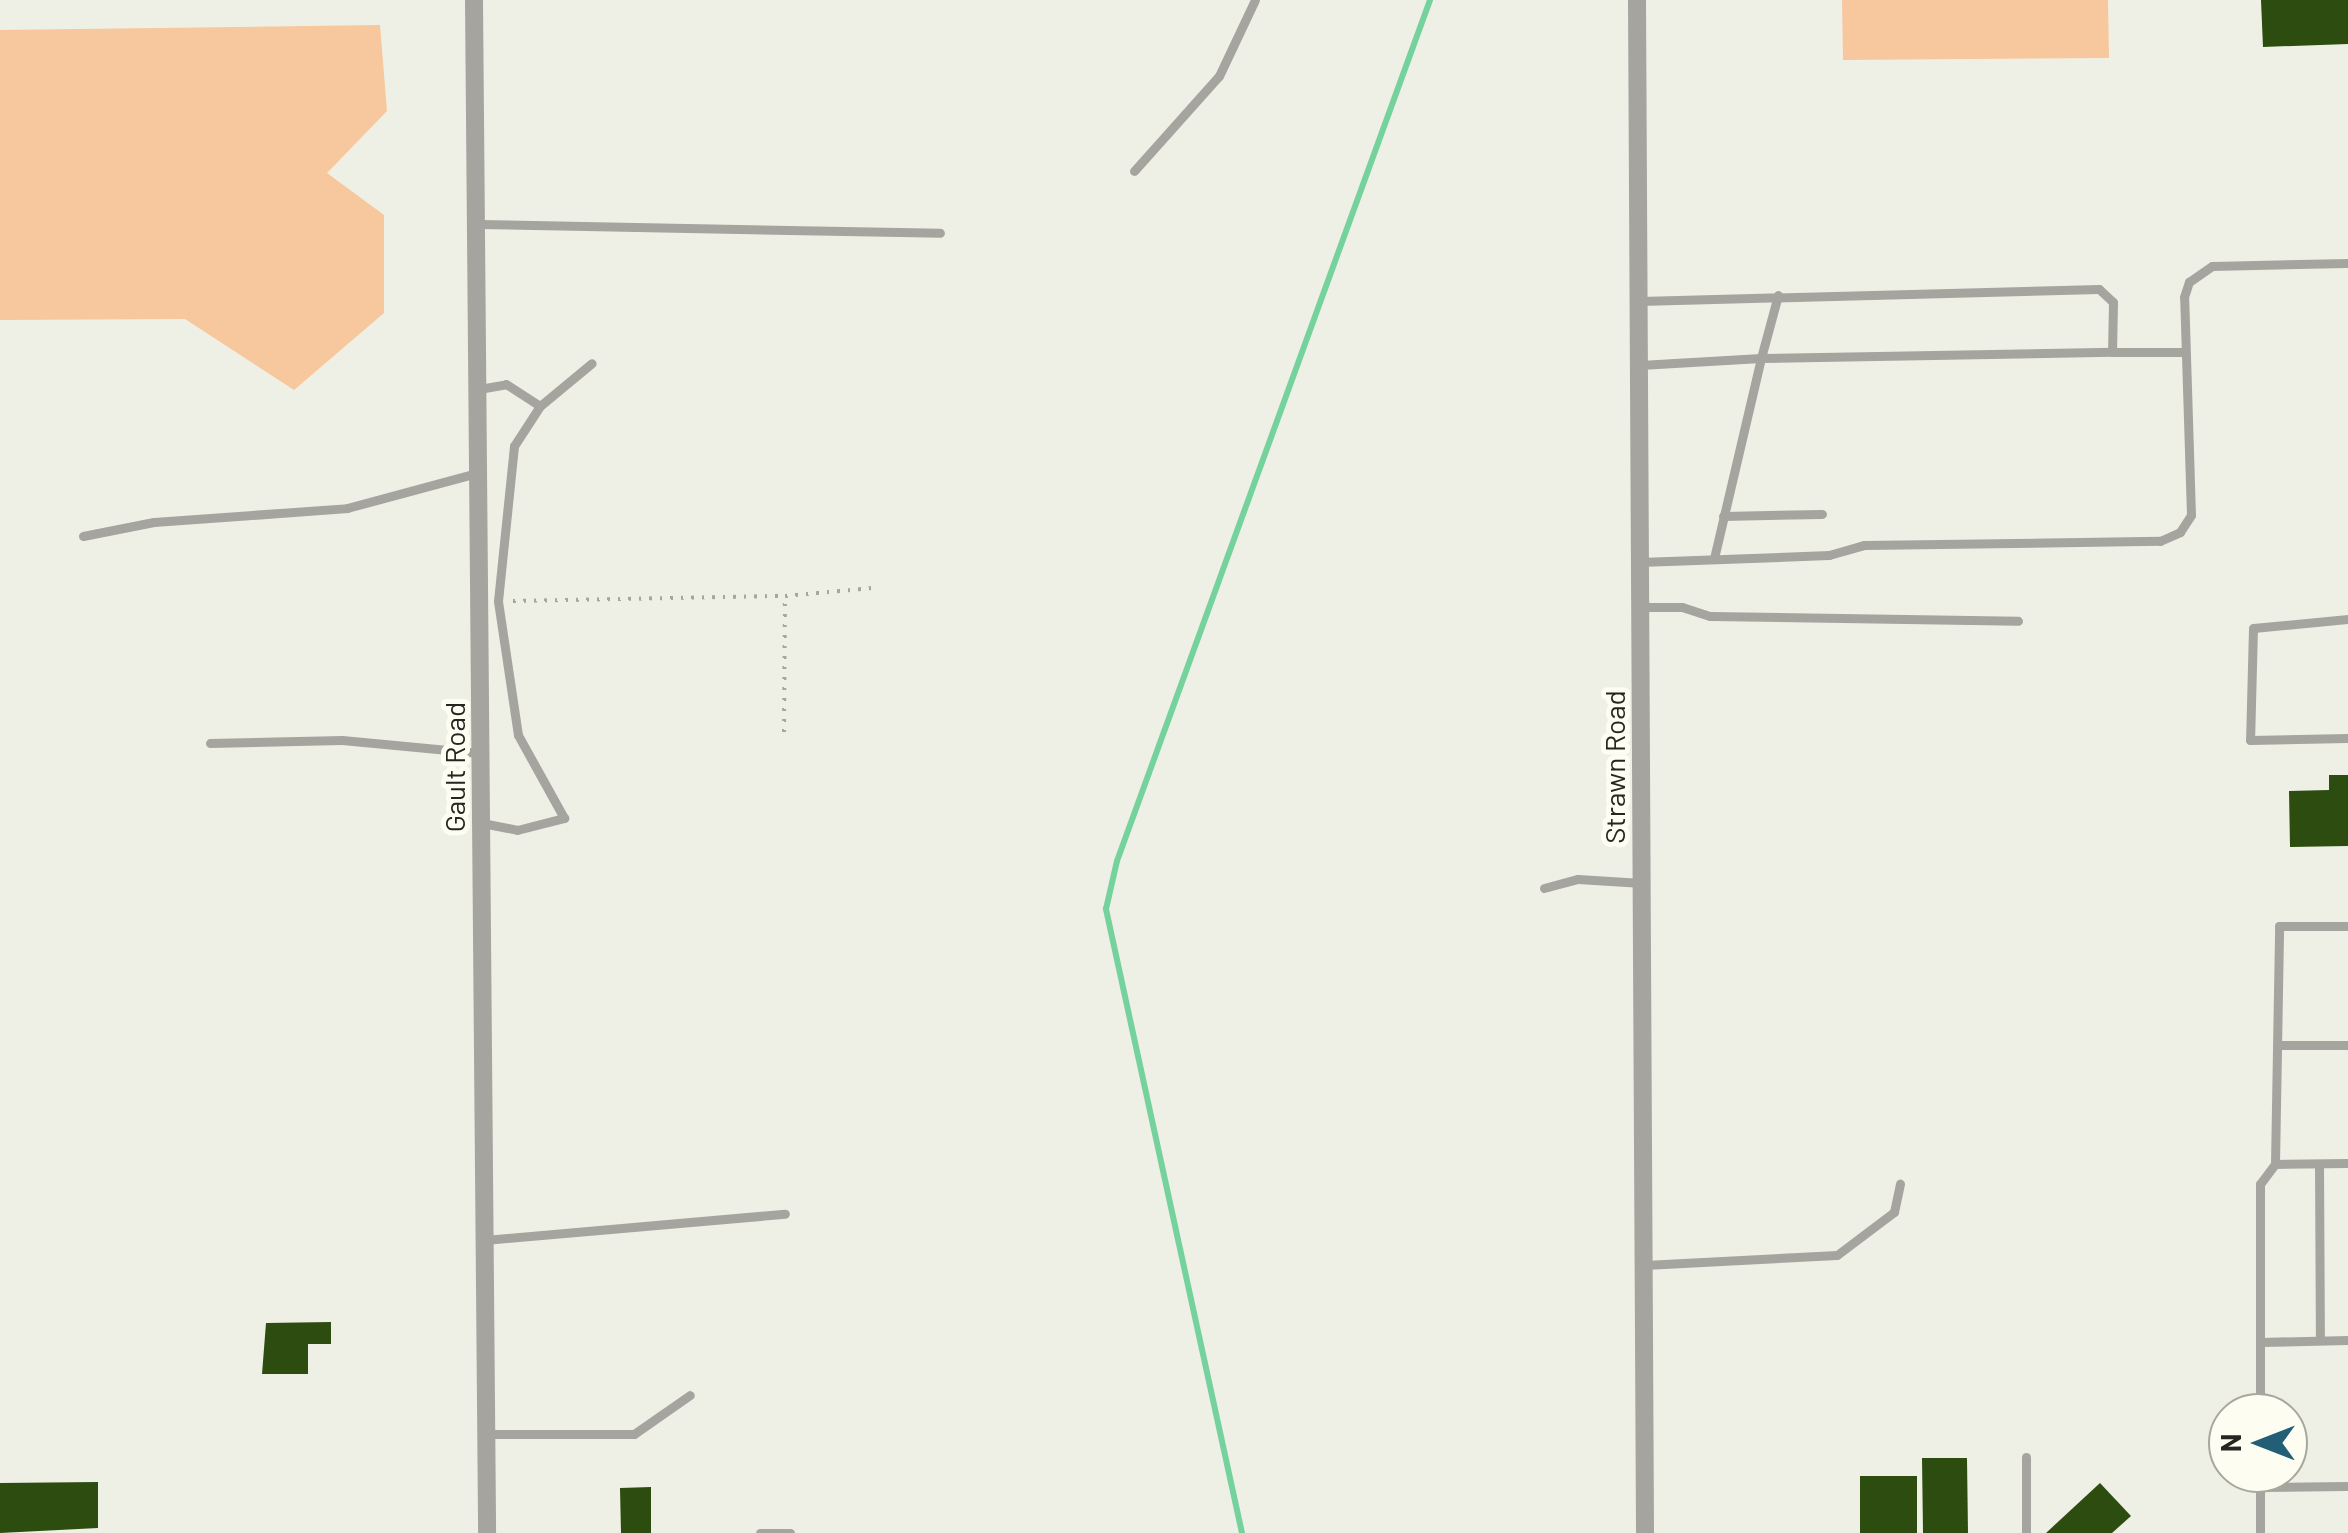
<!DOCTYPE html>
<html>
<head>
<meta charset="utf-8">
<style>
  body { margin:0 }
  #map { position:relative; width:2348px; height:1533px; overflow:hidden; background:#eff0e5; font-family:Barlow,sans-serif }
  div>[style] { position:absolute }
  .green>* { inset:0; background:#f7c79d }
  .stream>* { height:6px; margin:-3px; padding:0 3px; transform-origin:3px; border-radius:3px; background:#75d29d }
  .building>* { inset:0; background:#2c4c10 }
  .path>* { height:4px; margin-top:-2px; transform-origin:0; background:repeating-linear-gradient(90deg,#a5a69e 0 2.5px,transparent 0 10.5px) }
  .lane>* { height:9px; margin:-4.5px; padding:0 4.5px; transform-origin:4.5px; border-radius:4.5px; background:#a6a49f }
  .street>* { height:18px; margin:-9px; padding:0 9px; transform-origin:9px; border-radius:9px; background:#a6a49f }
  span { translate:-50% -50%; white-space:nowrap; text-align:center; line-height:1.15; -webkit-text-stroke:10px #fdfdf2; paint-order:stroke }
  .street-label { font-size:28px; color:#252521 }
  .north { position:absolute; left:2208px; top:1393px; width:100px; height:100px; box-sizing:border-box; background:#fdfdf2; border:2px solid #a7a79e; border-radius:50%; rotate:270deg; font-size:28px; font-weight:700; line-height:40px; text-align:center; color:#252521 }
  .north::after { content:''; display:block; margin:auto; width:35px; height:45px; background:#225e76; clip-path:polygon(50% 0,100% 100%,50% 72%,0 100%) }
</style>
</head>
<body>
<div id="map">
  <div class="green">
    <div style="clip-path:polygon(1842px 0,2108px 0,2109px 58px,1843px 60px)"></div>
    <div style="clip-path:polygon(380px 25px,387px 111px,327px 173px,384px 215px,384px 313px,294px 390px,185px 319px,0 320px,0 30px)"></div>
  </div>
  <div class="stream">
    <div style="left:1242px;top:1533px;width:639px;rotate:-102.3deg"></div>
    <div style="left:1106px;top:909px;width:49px;rotate:-77.1deg"></div>
    <div style="left:1117px;top:861px;width:916px;rotate:-70.02deg"></div>
  </div>
  <div class="building">
    <div style="clip-path:polygon(2261px 0,2348px 0,2348px 44px,2263px 47px)"></div>
    <div style="clip-path:polygon(2329px 775px,2348px 775px,2348px 846px,2290px 847px,2289px 791px,2329px 790px)"></div>
    <div style="clip-path:polygon(331px 1322px,331px 1344px,308px 1344px,308px 1374px,262px 1374px,266px 1323px)"></div>
    <div style="clip-path:polygon(1922px 1458px,1967px 1458px,1968px 1533px,1923px 1533px)"></div>
    <div style="clip-path:polygon(1860px 1476px,1917px 1476px,1917px 1533px,1860px 1533px)"></div>
    <div style="clip-path:polygon(98px 1482px,98px 1528px,0 1533px,0 1483px)"></div>
    <div style="clip-path:polygon(2100px 1483px,2131px 1516px,2112px 1533px,2046px 1533px)"></div>
    <div style="clip-path:polygon(651px 1487px,651px 1533px,621px 1533px,620px 1488px)"></div>
  </div>
  <div class="path">
    <div style="left:513px;top:601px;width:272px;rotate:-1.1deg"></div>
    <div style="left:785px;top:596px;width:88px;rotate:-5.2deg"></div>
    <div style="left:784px;top:732px;width:135px;rotate:-89.6deg"></div>
  </div>
  <div class="lane">
    <div style="left:1134px;top:171px;width:127px;rotate:-48.2deg"></div>
    <div style="left:1219px;top:76px;width:84px;rotate:-64.7deg"></div>
    <div style="left:478px;top:224px;width:462px;rotate:1.1deg"></div>
    <div style="left:1778px;top:295px;width:65px;rotate:105.1deg"></div>
    <div style="left:1761px;top:358px;width:351px;rotate:-1deg"></div>
    <div style="left:1640px;top:301px;width:459px;rotate:-1.5deg"></div>
    <div style="left:2099px;top:289px;width:19px;rotate:43deg"></div>
    <div style="left:2113px;top:302px;width:50px;rotate:91.1deg"></div>
    <div style="left:2112px;top:352px;width:73px"></div>
    <div style="left:1640px;top:365px;width:121px;rotate:-3.3deg"></div>
    <div style="left:1761px;top:358px;width:205px;rotate:103.2deg"></div>
    <div style="left:479px;top:389px;width:27px;rotate:-10deg"></div>
    <div style="left:506px;top:384px;width:40px;rotate:32.9deg"></div>
    <div style="left:1723px;top:516px;width:99px;rotate:-1.2deg"></div>
    <div style="left:83px;top:536px;width:72px;rotate:-11.2deg"></div>
    <div style="left:154px;top:522px;width:194px;rotate:-4.1deg"></div>
    <div style="left:347px;top:508px;width:135px;rotate:-15.1deg"></div>
    <div style="left:1640px;top:562px;width:189px;rotate:-2.1deg"></div>
    <div style="left:1829px;top:555px;width:36px;rotate:-16deg"></div>
    <div style="left:1864px;top:545px;width:296px;rotate:-0.8deg"></div>
    <div style="left:2160px;top:541px;width:22px;rotate:-24deg"></div>
    <div style="left:2180px;top:532px;width:20px;rotate:-57deg"></div>
    <div style="left:2191px;top:515px;width:218px;rotate:-91.8deg"></div>
    <div style="left:2184px;top:297px;width:16px;rotate:-72deg"></div>
    <div style="left:2189px;top:282px;width:28px;rotate:-35deg"></div>
    <div style="left:2212px;top:266px;width:136px;rotate:-1.3deg"></div>
    <div style="left:1640px;top:607px;width:42px"></div>
    <div style="left:1682px;top:607px;width:29px;rotate:18deg"></div>
    <div style="left:1710px;top:616px;width:308px;rotate:0.9deg"></div>
    <div style="left:2348px;top:619px;width:95px;rotate:174.6deg"></div>
    <div style="left:2253px;top:628px;width:112px;rotate:91.5deg"></div>
    <div style="left:2250px;top:740px;width:98px;rotate:-1.2deg"></div>
    <div style="left:210px;top:743px;width:132px;rotate:-1.3deg"></div>
    <div style="left:342px;top:740px;width:138px;rotate:5.4deg"></div>
    <div style="left:482px;top:823px;width:36px;rotate:11deg"></div>
    <div style="left:517px;top:830px;width:49px;rotate:-14.3deg"></div>
    <div style="left:564px;top:818px;width:95px;rotate:-119deg"></div>
    <div style="left:518px;top:735px;width:135px;rotate:-98.5deg"></div>
    <div style="left:498px;top:601px;width:156px;rotate:-84.1deg"></div>
    <div style="left:514px;top:446px;width:48px;rotate:-57deg"></div>
    <div style="left:540px;top:406px;width:67px;rotate:-39.6deg"></div>
    <div style="left:1544px;top:888px;width:35px;rotate:-15deg"></div>
    <div style="left:1578px;top:879px;width:64px;rotate:3.6deg"></div>
    <div style="left:2281px;top:1045px;width:67px"></div>
    <div style="left:2275px;top:1164px;width:238px;rotate:-89deg"></div>
    <div style="left:2279px;top:926px;width:69px"></div>
    <div style="left:2319px;top:1164px;width:176px;rotate:89.7deg"></div>
    <div style="left:485px;top:1240px;width:301px;rotate:-5deg"></div>
    <div style="left:1645px;top:1265px;width:192px;rotate:-3deg"></div>
    <div style="left:1837px;top:1255px;width:71px;rotate:-37deg"></div>
    <div style="left:1894px;top:1212px;width:29px;rotate:-78deg"></div>
    <div style="left:2260px;top:1342px;width:88px;rotate:-1.3deg"></div>
    <div style="left:2260px;top:1413px;width:229px;rotate:-90deg"></div>
    <div style="left:2260px;top:1184px;width:25px;rotate:-53deg"></div>
    <div style="left:2275px;top:1164px;width:73px;rotate:-0.8deg"></div>
    <div style="left:486px;top:1434px;width:148px"></div>
    <div style="left:634px;top:1434px;width:68px;rotate:-34.9deg"></div>
    <div style="left:2026px;top:1457px;width:76px;rotate:90deg"></div>
    <div style="left:2260px;top:1473px;width:60px;rotate:90deg"></div>
    <div style="left:2260px;top:1487px;width:88px;rotate:-0.7deg"></div>
    <div style="left:760px;top:1533px;width:30px"></div>
  </div>
  <div class="street">
    <div style="left:474px;top:0;width:1533px;rotate:89.51deg"></div>
    <div style="left:1637px;top:0;width:1533px;rotate:89.7deg"></div>
  </div>
  <div class="street-label">
    <span style="left:454px;top:767px;rotate:-90deg">Gault Road</span>
    <span style="left:1614px;top:767px;rotate:-90deg">Strawn Road</span>
  </div>
  <div class="north">N</div>
</div>
</body>
</html>
